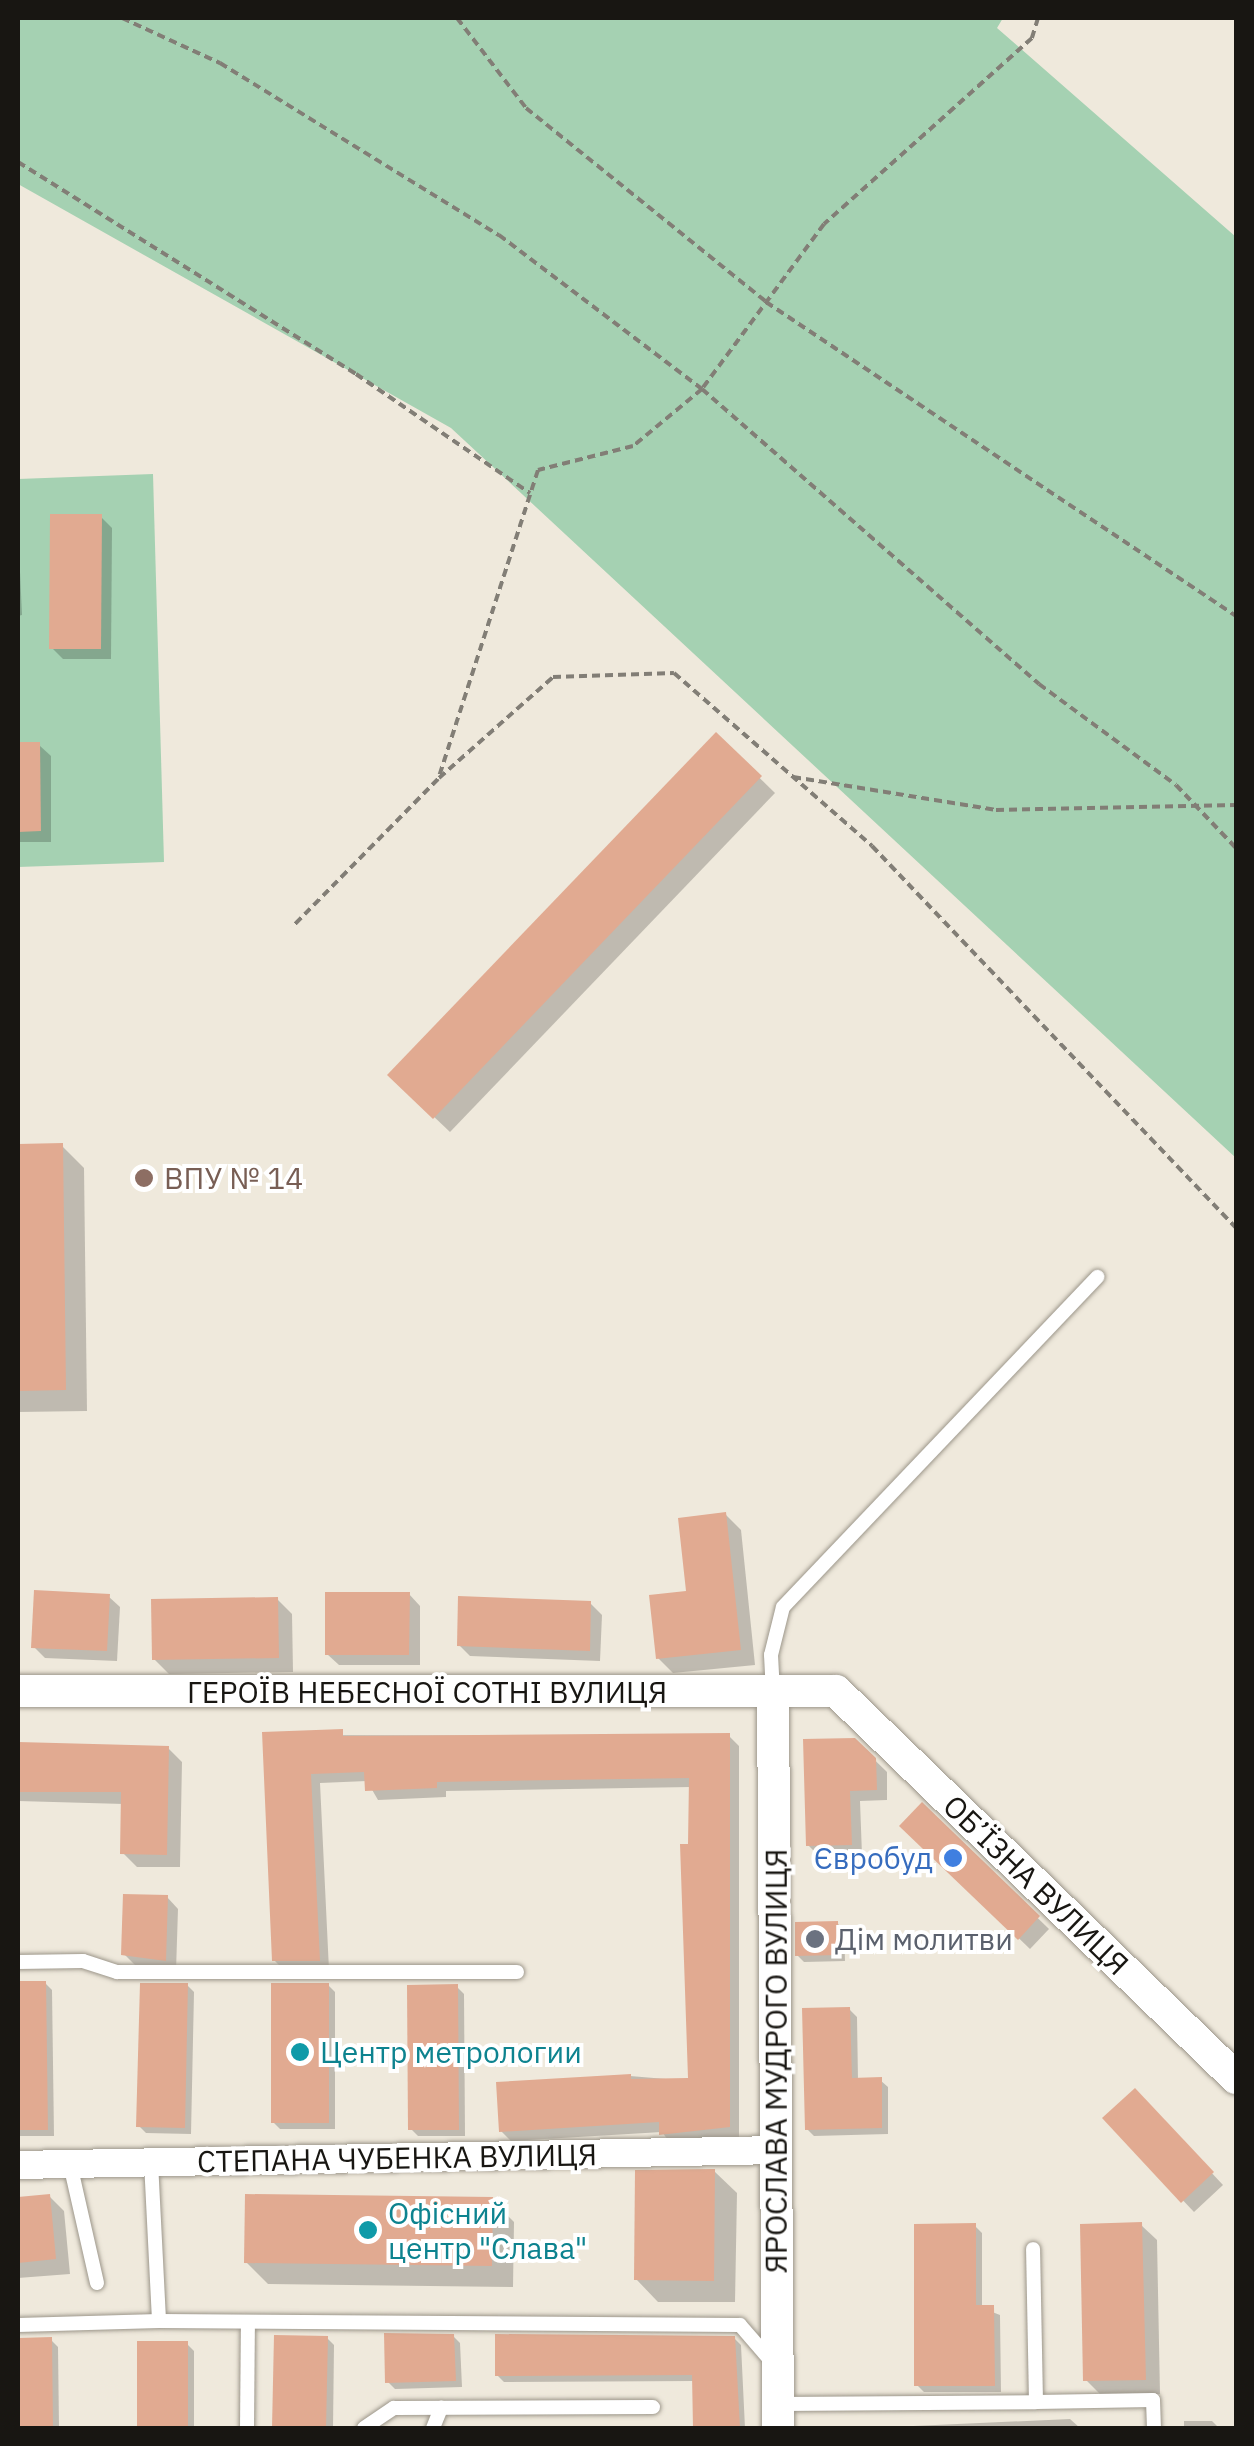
<!DOCTYPE html>
<html>
<head>
<meta charset="utf-8">
<style>
  body { margin:0 }
  #map { position:relative; width:1254px; height:2446px; overflow:hidden; background:#efe9dc; font-family:"IBM Plex Sans",sans-serif }
  div>[style] { position:absolute }
  .green>* { inset:0; background:#a5d1b2 }
  .shadow>* { inset:0; background:#0003 }
  .building>* { inset:0; background:#e1aa91 }
  .path>* { height:4px; margin-top:-2px; transform-origin:0; background:repeating-linear-gradient(90deg,#827e76 0 8px,transparent 0 13px) }
  .roads { filter:drop-shadow(0 0 2px #9c968a) drop-shadow(0 0 2px #9c968a) }
  .service>* { height:14px; margin:-7px; padding:0 7px; transform-origin:7px; border-radius:7px; background:#fff }
  .minor>* { height:28px; margin:-14px; padding:0 14px; transform-origin:14px; border-radius:14px; background:#fff }
  .tertiary>* { height:32px; margin:-16px; padding:0 16px; transform-origin:16px; border-radius:16px; background:#fff }
  .dots>* { width:28px; height:28px; translate:-50% -50%; box-sizing:border-box; border:5px solid #fff; border-radius:50% }
  span { translate:-50% -50%; white-space:nowrap; text-align:center; line-height:1.15; -webkit-text-stroke:8px #fff; paint-order:stroke }
  .education-label { font-size:30px; color:#785e54 }
  .left { translate:0 -50%; text-align:left }
  .street-label { font-size:30px; color:#181612 }
  .shop-label { font-size:30px; color:#366cbe }
  .right { translate:-100% -50%; text-align:right }
  .worship-label { font-size:30px; color:#5b616d }
  .culture-label { font-size:30px; color:#0d838f }
  .frame { position:absolute; inset:0; border:20px solid #181612; pointer-events:none }
</style>
</head>
<body>
<div id="map">
  <div class="green">
    <div style="clip-path:polygon(18px 18px,1003px 18px,997px 28px,1236px 237px,1236px 1158px,451px 428px,18px 184px)"></div>
    <div style="clip-path:polygon(153px 474px,164px 862px,18px 867px,18px 479px)"></div>
  </div>
  <div class="shadow">
    <div style="clip-path:polygon(101px 517px,112px 528px,111px 659px,63px 659px,52px 648px)"></div>
    <div style="clip-path:polygon(18px 528px,22px 615px,18px 616px)"></div>
    <div style="clip-path:polygon(716px 735px,775px 793px,450px 1132px,390px 1075px)"></div>
    <div style="clip-path:polygon(18px 745px,39px 745px,51px 756px,51px 842px,18px 842px)"></div>
    <div style="clip-path:polygon(62px 1146px,84px 1168px,87px 1411px,18px 1412px,18px 1147px)"></div>
    <div style="clip-path:polygon(726px 1515px,741px 1530px,755px 1665px,673px 1673px,658px 1658px)"></div>
    <div style="clip-path:polygon(409px 1594px,420px 1606px,420px 1665px,339px 1665px,327px 1654px)"></div>
    <div style="clip-path:polygon(108px 1596px,120px 1607px,117px 1661px,45px 1658px,34px 1647px)"></div>
    <div style="clip-path:polygon(277px 1599px,292px 1614px,293px 1672px,169px 1674px,154px 1659px)"></div>
    <div style="clip-path:polygon(590px 1603px,602px 1615px,600px 1661px,470px 1656px,459px 1645px)"></div>
    <div style="clip-path:polygon(265px 1735px,729px 1736px,739px 1746px,739px 2137px,671px 2144px,662px 2132px,511px 2141px,501px 2131px,630px 2076px,690px 2081px,691px 1787px,446px 1791px,446px 1797px,378px 1800px,367px 1781px,320px 1783px,329px 1970px,284px 1970px,274px 1960px)"></div>
    <div style="clip-path:polygon(854px 1740px,887px 1772px,887px 1800px,860px 1801px,862px 1855px,819px 1856px,808px 1845px)"></div>
    <div style="clip-path:polygon(18px 1746px,168px 1748px,182px 1762px,180px 1867px,137px 1867px,123px 1853px,124px 1804px,18px 1801px)"></div>
    <div style="clip-path:polygon(922px 1806px,1049px 1929px,1030px 1949px,902px 1826px)"></div>
    <div style="clip-path:polygon(167px 1897px,178px 1909px,176px 1971px,135px 1965px,124px 1954px)"></div>
    <div style="clip-path:polygon(837px 1923px,844px 1930px,845px 1961px,804px 1962px,797px 1955px)"></div>
    <div style="clip-path:polygon(45px 1983px,52px 1990px,54px 2136px,18px 2136px,18px 1984px)"></div>
    <div style="clip-path:polygon(187px 1985px,194px 1992px,191px 2134px,146px 2133px,139px 2126px)"></div>
    <div style="clip-path:polygon(328px 1985px,335px 1992px,335px 2129px,280px 2129px,273px 2122px)"></div>
    <div style="clip-path:polygon(457px 1987px,464px 1994px,465px 2136px,418px 2136px,411px 2129px)"></div>
    <div style="clip-path:polygon(850px 2010px,857px 2017px,858px 2080px,880px 2080px,888px 2087px,888px 2134px,814px 2136px,807px 2129px)"></div>
    <div style="clip-path:polygon(1135px 2091px,1223px 2185px,1194px 2212px,1106px 2119px)"></div>
    <div style="clip-path:polygon(714px 2171px,737px 2193px,735px 2302px,658px 2302px,636px 2279px)"></div>
    <div style="clip-path:polygon(49px 2196px,64px 2211px,70px 2274px,18px 2278px,18px 2199px)"></div>
    <div style="clip-path:polygon(492px 2200px,514px 2222px,513px 2287px,268px 2284px,246px 2262px)"></div>
    <div style="clip-path:polygon(1141px 2225px,1157px 2240px,1160px 2394px,1101px 2395px,1086px 2380px)"></div>
    <div style="clip-path:polygon(975px 2226px,982px 2233px,982px 2308px,1000px 2315px,1001px 2392px,924px 2392px,917px 2385px)"></div>
    <div style="clip-path:polygon(453px 2336px,460px 2343px,462px 2387px,395px 2389px,388px 2382px)"></div>
    <div style="clip-path:polygon(277px 2337px,327px 2338px,334px 2345px,333px 2428px,277px 2428px)"></div>
    <div style="clip-path:polygon(734px 2338px,741px 2345px,745px 2428px,696px 2428px,695px 2381px,504px 2382px,497px 2375px)"></div>
    <div style="clip-path:polygon(18px 2340px,51px 2340px,58px 2347px,59px 2428px,18px 2428px)"></div>
    <div style="clip-path:polygon(140px 2344px,187px 2344px,194px 2351px,194px 2428px,140px 2428px)"></div>
    <div style="clip-path:polygon(1070px 2419px,1080px 2428px,914px 2428px,913px 2426px)"></div>
    <div style="clip-path:polygon(1184px 2421px,1212px 2421px,1219px 2428px,1184px 2428px)"></div>
  </div>
  <div class="building">
    <div style="clip-path:polygon(50px 514px,102px 514px,101px 649px,49px 649px)"></div>
    <div style="clip-path:polygon(716px 732px,762px 776px,433px 1119px,387px 1075px)"></div>
    <div style="clip-path:polygon(18px 742px,40px 742px,41px 831px,18px 832px)"></div>
    <div style="clip-path:polygon(63px 1143px,66px 1390px,18px 1391px,18px 1144px)"></div>
    <div style="clip-path:polygon(726px 1512px,741px 1650px,656px 1659px,649px 1595px,686px 1591px,678px 1518px)"></div>
    <div style="clip-path:polygon(34px 1590px,110px 1594px,107px 1651px,31px 1648px)"></div>
    <div style="clip-path:polygon(325px 1592px,410px 1592px,409px 1655px,325px 1655px)"></div>
    <div style="clip-path:polygon(458px 1596px,591px 1601px,590px 1651px,457px 1646px)"></div>
    <div style="clip-path:polygon(278px 1597px,279px 1658px,152px 1660px,151px 1599px)"></div>
    <div style="clip-path:polygon(343px 1729px,343px 1736px,730px 1733px,730px 2127px,659px 2135px,659px 2122px,499px 2132px,496px 2082px,631px 2074px,631px 2079px,688px 2078px,680px 1844px,688px 1844px,689px 1778px,437px 1782px,437px 1788px,365px 1791px,364px 1772px,311px 1774px,320px 1961px,272px 1961px,262px 1732px)"></div>
    <div style="clip-path:polygon(855px 1738px,876px 1758px,877px 1790px,850px 1791px,852px 1845px,806px 1846px,803px 1739px)"></div>
    <div style="clip-path:polygon(18px 1742px,169px 1746px,167px 1855px,120px 1854px,121px 1792px,18px 1792px)"></div>
    <div style="clip-path:polygon(922px 1802px,1040px 1916px,1018px 1940px,899px 1826px)"></div>
    <div style="clip-path:polygon(123px 1894px,168px 1895px,166px 1961px,121px 1955px)"></div>
    <div style="clip-path:polygon(838px 1921px,839px 1955px,795px 1956px,795px 1922px)"></div>
    <div style="clip-path:polygon(18px 1981px,46px 1981px,48px 2130px,18px 2130px)"></div>
    <div style="clip-path:polygon(140px 1983px,188px 1983px,185px 2128px,136px 2127px)"></div>
    <div style="clip-path:polygon(271px 1983px,329px 1983px,329px 2123px,271px 2123px)"></div>
    <div style="clip-path:polygon(458px 1984px,459px 2130px,408px 2130px,407px 1985px)"></div>
    <div style="clip-path:polygon(850px 2007px,852px 2078px,882px 2077px,882px 2128px,805px 2130px,802px 2008px)"></div>
    <div style="clip-path:polygon(1135px 2088px,1214px 2172px,1181px 2203px,1102px 2118px)"></div>
    <div style="clip-path:polygon(715px 2169px,714px 2281px,634px 2280px,635px 2170px)"></div>
    <div style="clip-path:polygon(50px 2194px,56px 2259px,18px 2263px,18px 2197px)"></div>
    <div style="clip-path:polygon(245px 2194px,493px 2197px,492px 2266px,244px 2263px)"></div>
    <div style="clip-path:polygon(1142px 2222px,1146px 2380px,1083px 2381px,1080px 2224px)"></div>
    <div style="clip-path:polygon(976px 2223px,976px 2305px,994px 2305px,995px 2386px,914px 2386px,914px 2224px)"></div>
    <div style="clip-path:polygon(384px 2333px,454px 2334px,456px 2381px,385px 2383px)"></div>
    <div style="clip-path:polygon(495px 2334px,735px 2336px,740px 2428px,693px 2428px,692px 2375px,495px 2376px)"></div>
    <div style="clip-path:polygon(274px 2335px,328px 2336px,326px 2428px,272px 2428px)"></div>
    <div style="clip-path:polygon(52px 2337px,53px 2428px,18px 2428px,18px 2338px)"></div>
    <div style="clip-path:polygon(137px 2341px,188px 2341px,188px 2428px,137px 2428px)"></div>
  </div>
  <div class="path">
    <div style="left:122px;top:18px;width:108px;rotate:24.7deg"></div>
    <div style="left:220px;top:63px;width:328px;rotate:31.7deg"></div>
    <div style="left:499px;top:235px;width:255px;rotate:37.2deg"></div>
    <div style="left:702px;top:389px;width:89px;rotate:140.4deg"></div>
    <div style="left:633px;top:446px;width:98px;rotate:165.8deg"></div>
    <div style="left:538px;top:470px;width:325px;rotate:107.9deg"></div>
    <div style="left:438px;top:779px;width:208px;rotate:134.6deg"></div>
    <div style="left:457px;top:18px;width:113px;rotate:52.5deg"></div>
    <div style="left:526px;top:108px;width:309px;rotate:38.9deg"></div>
    <div style="left:766px;top:302px;width:565px;rotate:33.75deg"></div>
    <div style="left:1038px;top:18px;width:21px;rotate:107deg"></div>
    <div style="left:1032px;top:38px;width:279px;rotate:138.2deg"></div>
    <div style="left:824px;top:224px;width:205px;rotate:126.5deg"></div>
    <div style="left:702px;top:389px;width:448px;rotate:41.2deg"></div>
    <div style="left:1039px;top:684px;width:170px;rotate:36.4deg"></div>
    <div style="left:1176px;top:785px;width:87px;rotate:46.4deg"></div>
    <div style="left:18px;top:162px;width:399px;rotate:32.1deg"></div>
    <div style="left:356px;top:374px;width:211px;rotate:34.4deg"></div>
    <div style="left:793px;top:777px;width:206px;rotate:9.2deg"></div>
    <div style="left:996px;top:810px;width:240px;rotate:-1.2deg"></div>
    <div style="left:439px;top:778px;width:152px;rotate:-41.5deg"></div>
    <div style="left:553px;top:677px;width:121px;rotate:-1.9deg"></div>
    <div style="left:674px;top:673px;width:263px;rotate:41.1deg"></div>
    <div style="left:872px;top:846px;width:528px;rotate:46.38deg"></div>
  </div>
  <div class="roads">
    <div class="service">
      <div style="left:773px;top:1693px;width:38px;rotate:-93deg"></div>
      <div style="left:771px;top:1655px;width:49px;rotate:-76deg"></div>
      <div style="left:783px;top:1607px;width:456px;rotate:-46.4deg"></div>
      <div style="left:18px;top:1962px;width:65px;rotate:-0.9deg"></div>
      <div style="left:83px;top:1961px;width:36px;rotate:18deg"></div>
      <div style="left:117px;top:1972px;width:400px"></div>
      <div style="left:151px;top:2162px;width:159px;rotate:87.1deg"></div>
      <div style="left:159px;top:2321px;width:581px;rotate:0.39deg"></div>
      <div style="left:740px;top:2325px;width:49px;rotate:49.1deg"></div>
      <div style="left:70px;top:2164px;width:122px;rotate:77.2deg"></div>
      <div style="left:18px;top:2325px;width:141px;rotate:-1.6deg"></div>
      <div style="left:1036px;top:2402px;width:117px;rotate:-1deg"></div>
      <div style="left:1153px;top:2400px;width:28px;rotate:88deg"></div>
      <div style="left:779px;top:2404px;width:257px;rotate:-0.4deg"></div>
      <div style="left:1036px;top:2402px;width:153px;rotate:-91.1deg"></div>
      <div style="left:247px;top:2428px;width:106px;rotate:-89.5deg"></div>
      <div style="left:364px;top:2428px;width:36px;rotate:-34deg"></div>
      <div style="left:394px;top:2408px;width:259px;rotate:-0.2deg"></div>
      <div style="left:433px;top:2428px;width:22px;rotate:-68deg"></div>
    </div>
    <div class="minor">
      <div style="left:18px;top:2165px;width:758px;rotate:-1.13deg"></div>
    </div>
    <div class="tertiary">
      <div style="left:18px;top:1691px;width:818px"></div>
      <div style="left:836px;top:1691px;width:557px;rotate:44.05deg"></div>
      <div style="left:773px;top:1693px;width:735px;rotate:89.61deg"></div>
    </div>
  </div>
  <div class="dots">
    <div style="left:144px;top:1178px;background:#8d6e63"></div>
    <div style="left:953px;top:1858px;background:#3f7fe0"></div>
    <div style="left:815px;top:1939px;background:#6b7280"></div>
    <div style="left:300px;top:2052px;background:#0f9aa8"></div>
    <div style="left:368px;top:2230px;background:#0f9aa8"></div>
  </div>
  <div class="education-label">
    <span class="left" style="left:164px;top:1178px">ВПУ № 14</span>
  </div>
  <div class="street-label">
    <span style="left:427px;top:1692px">ГЕРОЇВ НЕБЕСНОЇ СОТНІ ВУЛИЦЯ</span>
    <span style="left:1036px;top:1885px;rotate:44deg">ОБ’ЇЗНА ВУЛИЦЯ</span>
    <span style="left:776px;top:2061px;rotate:-90deg">ЯРОСЛАВА МУДРОГО ВУЛИЦЯ</span>
    <span style="left:397px;top:2158px;rotate:-1deg">СТЕПАНА ЧУБЕНКА ВУЛИЦЯ</span>
  </div>
  <div class="shop-label">
    <span class="right" style="left:933px;top:1858px">Євробуд</span>
  </div>
  <div class="worship-label">
    <span class="left" style="left:835px;top:1939px">Дім молитви</span>
  </div>
  <div class="culture-label">
    <span class="left" style="left:320px;top:2052px">Центр метрологии</span>
    <span class="left" style="left:388px;top:2230px">Офісний<br>центр "Слава"</span>
  </div>
  <div class="frame"></div>
</div>
</body>
</html>
